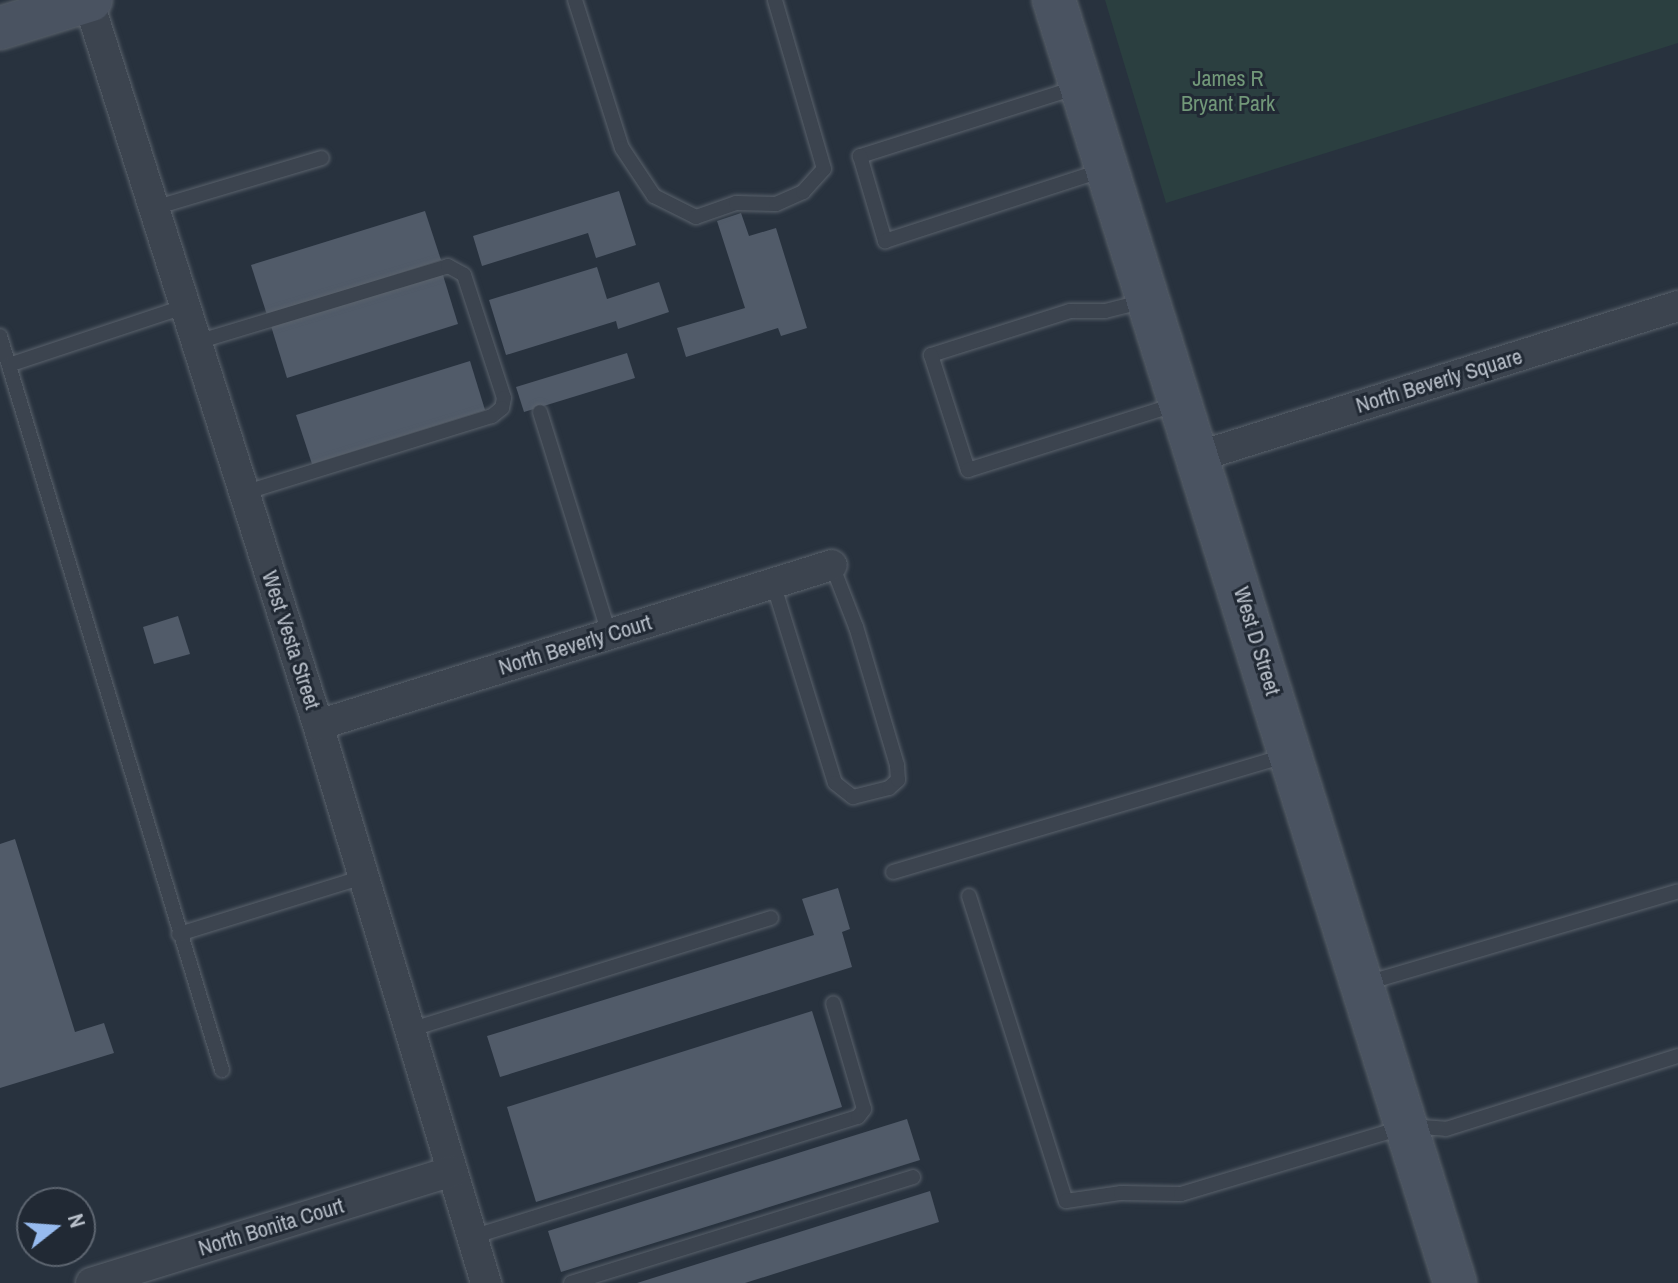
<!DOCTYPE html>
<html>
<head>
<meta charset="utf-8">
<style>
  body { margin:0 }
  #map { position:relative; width:1678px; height:1283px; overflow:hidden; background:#28323e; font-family:"Archivo Narrow",sans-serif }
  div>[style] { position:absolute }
  .green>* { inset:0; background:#2b3f40 }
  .building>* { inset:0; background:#515b69 }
  .roads { filter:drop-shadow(0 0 2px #5a626c) drop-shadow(0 0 2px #5a626c) }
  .lane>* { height:14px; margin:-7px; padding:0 7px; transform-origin:7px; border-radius:7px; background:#3c444f }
  .street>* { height:30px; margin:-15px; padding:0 15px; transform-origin:15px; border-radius:15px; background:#3c444f }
  .secondary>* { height:42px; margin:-21px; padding:0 21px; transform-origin:21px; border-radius:21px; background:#4a5361 }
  span { translate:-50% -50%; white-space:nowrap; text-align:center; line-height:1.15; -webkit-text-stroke:6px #212934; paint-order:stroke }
  .park-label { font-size:22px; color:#729879 }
  .street-label { font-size:22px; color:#b8bfc9 }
  .north { position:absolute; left:16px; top:1187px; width:80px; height:80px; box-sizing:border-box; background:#212934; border:2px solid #5d6570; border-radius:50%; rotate:73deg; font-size:22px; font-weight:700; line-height:32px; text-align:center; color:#b8bfc9 }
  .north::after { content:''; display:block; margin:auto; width:28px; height:36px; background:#97bbef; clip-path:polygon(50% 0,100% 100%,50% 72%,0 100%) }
</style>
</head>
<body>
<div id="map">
  <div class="green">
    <div style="clip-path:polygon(1105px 0,1678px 0,1678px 43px,1166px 203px)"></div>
  </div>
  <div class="building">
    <div style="clip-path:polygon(619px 191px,636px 245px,596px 258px,588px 233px,482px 266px,473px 236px)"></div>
    <div style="clip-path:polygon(425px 211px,441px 260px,267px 315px,251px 265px)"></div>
    <div style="clip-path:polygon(741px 213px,749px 236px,776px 228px,807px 328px,781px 336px,778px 328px,686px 357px,677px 328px,745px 308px,717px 221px)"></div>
    <div style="clip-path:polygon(597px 267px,607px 299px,659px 282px,669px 312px,618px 329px,616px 321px,506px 355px,489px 300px)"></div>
    <div style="clip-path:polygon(442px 272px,458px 324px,287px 378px,271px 326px)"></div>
    <div style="clip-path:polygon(627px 353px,635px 378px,524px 412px,516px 387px)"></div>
    <div style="clip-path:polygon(470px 361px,485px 410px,312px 464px,296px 415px)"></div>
    <div style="clip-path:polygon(178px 616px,190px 654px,154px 664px,143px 627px)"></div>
    <div style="clip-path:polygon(15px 839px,75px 1032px,104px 1023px,114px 1053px,0 1088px,0 844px)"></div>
    <div style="clip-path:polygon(838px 888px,850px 929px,842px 932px,852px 967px,500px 1077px,487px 1036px,814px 935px,802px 899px)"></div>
    <div style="clip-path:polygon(812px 1011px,842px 1107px,536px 1202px,507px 1107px)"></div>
    <div style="clip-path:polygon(907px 1119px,920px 1160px,561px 1272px,548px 1231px)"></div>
    <div style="clip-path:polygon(930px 1191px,939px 1222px,745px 1283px,637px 1283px)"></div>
  </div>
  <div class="roads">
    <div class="lane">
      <div style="left:575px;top:0;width:155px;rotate:72.4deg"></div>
      <div style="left:622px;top:148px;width:58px;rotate:56.3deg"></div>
      <div style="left:654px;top:196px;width:47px;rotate:26.6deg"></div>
      <div style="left:696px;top:217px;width:42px;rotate:-19.3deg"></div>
      <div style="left:736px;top:203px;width:40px;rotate:1.4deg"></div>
      <div style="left:776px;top:204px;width:30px;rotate:-24deg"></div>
      <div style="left:803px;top:192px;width:31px;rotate:-48deg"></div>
      <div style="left:824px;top:169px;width:176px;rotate:-106.2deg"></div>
      <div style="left:1078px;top:87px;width:229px;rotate:162.4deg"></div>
      <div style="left:860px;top:156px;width:89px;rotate:73.6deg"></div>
      <div style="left:885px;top:241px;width:230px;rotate:-18deg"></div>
      <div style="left:154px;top:208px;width:175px;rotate:-16.6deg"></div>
      <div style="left:1145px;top:301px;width:41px;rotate:166deg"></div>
      <div style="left:1105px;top:311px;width:35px;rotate:180deg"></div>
      <div style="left:1070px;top:311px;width:146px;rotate:162.4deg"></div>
      <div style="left:931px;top:355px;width:121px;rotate:72.2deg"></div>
      <div style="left:968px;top:470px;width:219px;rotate:-17.5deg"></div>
      <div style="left:0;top:336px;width:767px;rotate:73.17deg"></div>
      <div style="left:197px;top:342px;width:262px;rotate:-16.8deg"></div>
      <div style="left:448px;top:266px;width:18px;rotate:29deg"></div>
      <div style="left:464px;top:275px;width:129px;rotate:72deg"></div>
      <div style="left:504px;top:398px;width:10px;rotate:101deg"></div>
      <div style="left:502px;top:408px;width:13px;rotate:141deg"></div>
      <div style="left:492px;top:416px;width:260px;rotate:162.8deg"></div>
      <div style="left:9px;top:365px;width:187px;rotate:-18.4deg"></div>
      <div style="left:540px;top:412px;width:232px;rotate:72.7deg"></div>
      <div style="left:773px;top:583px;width:209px;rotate:72.8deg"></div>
      <div style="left:835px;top:783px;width:23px;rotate:38deg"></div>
      <div style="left:853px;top:797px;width:37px;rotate:-14deg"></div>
      <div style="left:889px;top:788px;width:12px;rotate:-42deg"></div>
      <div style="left:898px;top:780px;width:15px;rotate:-94deg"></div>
      <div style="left:897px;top:765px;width:144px;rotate:-106.5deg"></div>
      <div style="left:856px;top:627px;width:66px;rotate:-111.2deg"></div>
      <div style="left:893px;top:872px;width:412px;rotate:-16.5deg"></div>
      <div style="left:969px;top:896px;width:320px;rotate:72.4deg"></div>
      <div style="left:1066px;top:1201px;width:56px;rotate:-8.3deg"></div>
      <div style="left:1121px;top:1193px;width:60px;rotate:1deg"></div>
      <div style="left:1181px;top:1194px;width:236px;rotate:-16.7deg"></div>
      <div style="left:1407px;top:1126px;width:39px;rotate:4deg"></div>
      <div style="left:1446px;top:1129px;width:243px;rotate:-17.5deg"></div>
      <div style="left:179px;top:934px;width:193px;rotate:-17.2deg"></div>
      <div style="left:1363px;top:984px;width:328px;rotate:-16.4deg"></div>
      <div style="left:409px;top:1030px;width:379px;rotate:-17.2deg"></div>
      <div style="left:472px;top:1237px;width:404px;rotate:-17.3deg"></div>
      <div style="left:858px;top:1117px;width:10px;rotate:-53deg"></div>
      <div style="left:864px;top:1109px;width:110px;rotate:-106.3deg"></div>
      <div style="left:571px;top:1283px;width:358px;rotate:-17.2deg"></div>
    </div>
    <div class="street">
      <div style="left:88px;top:0;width:761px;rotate:72.4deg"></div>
      <div style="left:318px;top:725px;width:583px;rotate:73.24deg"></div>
      <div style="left:1200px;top:456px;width:501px;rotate:-17.42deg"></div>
      <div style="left:318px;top:725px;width:538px;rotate:-17.29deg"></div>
      <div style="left:91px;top:1283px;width:378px;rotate:-17.2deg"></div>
    </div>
    <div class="secondary">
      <div style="left:1054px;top:0;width:1344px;rotate:72.64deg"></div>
      <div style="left:0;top:28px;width:95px;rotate:-17.1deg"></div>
    </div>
  </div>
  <div class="park-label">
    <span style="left:1228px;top:91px">James R<br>Bryant Park</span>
  </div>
  <div class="street-label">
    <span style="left:1439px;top:381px;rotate:-17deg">North Beverly Square</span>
    <span style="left:291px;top:640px;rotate:72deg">West Vesta Street</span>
    <span style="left:1257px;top:641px;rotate:73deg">West D Street</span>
    <span style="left:575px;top:645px;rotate:-17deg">North Beverly Court</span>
    <span style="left:271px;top:1227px;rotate:-17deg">North Bonita Court</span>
  </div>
  <div class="north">N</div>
</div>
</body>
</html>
